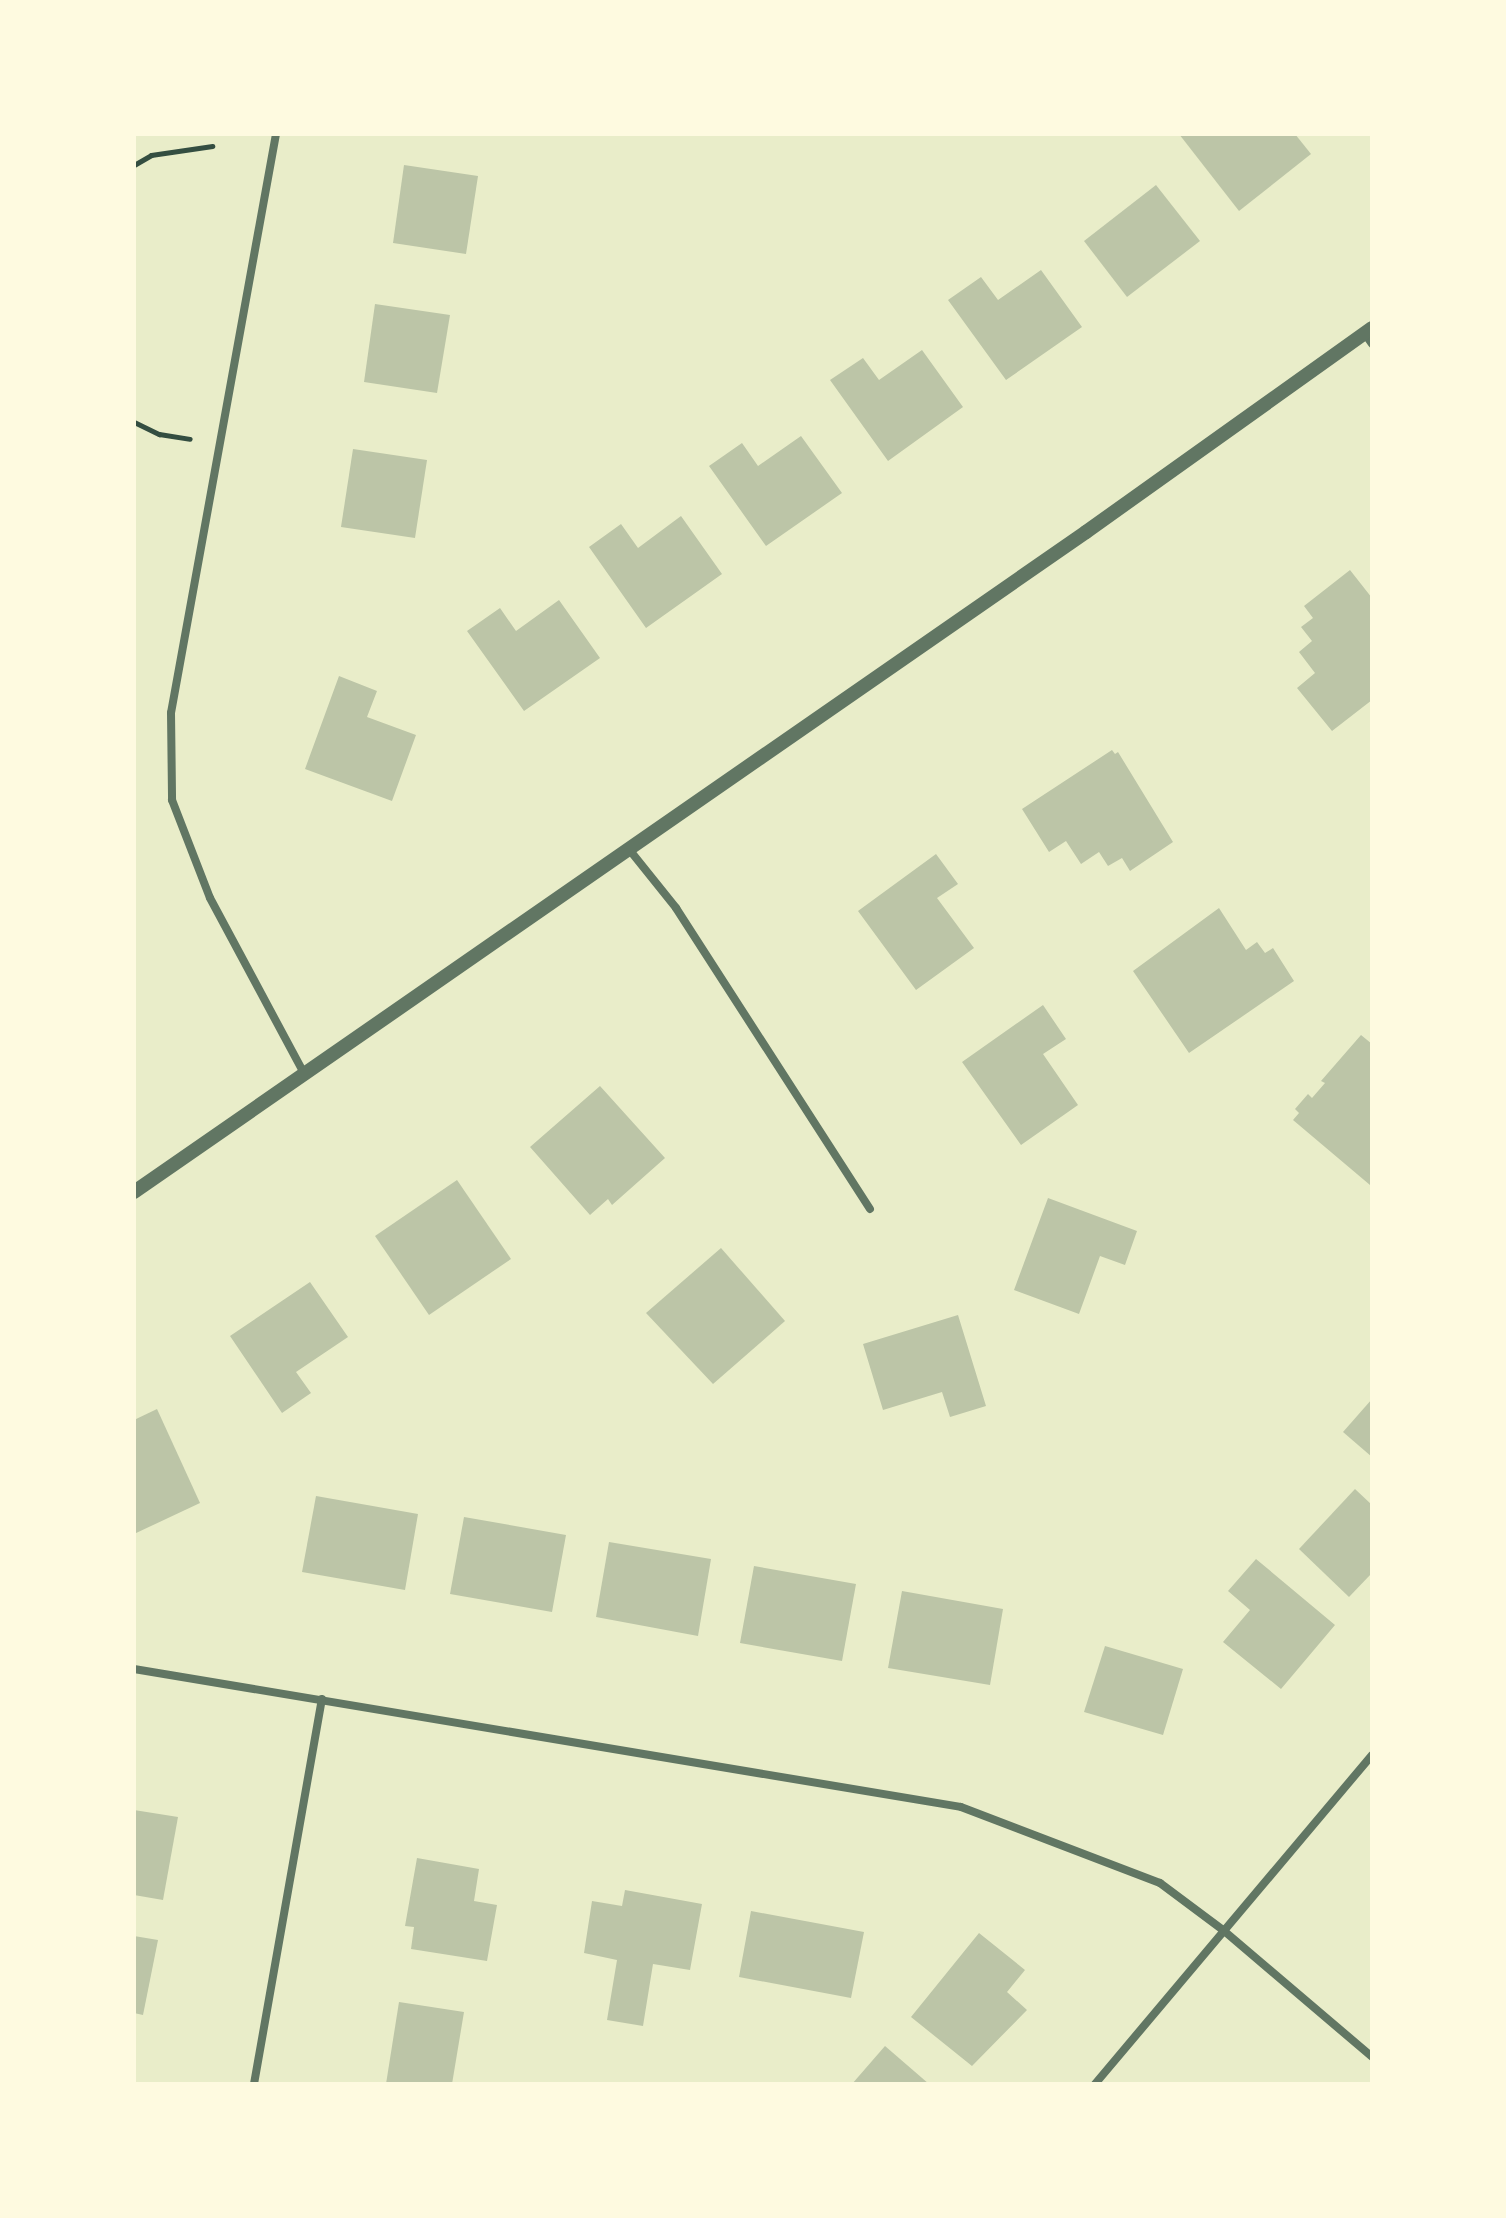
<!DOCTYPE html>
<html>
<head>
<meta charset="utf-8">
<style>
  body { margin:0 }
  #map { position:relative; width:1506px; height:2218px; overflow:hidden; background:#e9edc9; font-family:Arial,sans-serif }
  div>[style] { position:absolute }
  .building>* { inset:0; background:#bcc5a7 }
  .path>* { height:5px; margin:-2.5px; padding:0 2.5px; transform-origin:2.5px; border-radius:2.5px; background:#344e41 }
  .minor>* { height:8px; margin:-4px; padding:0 4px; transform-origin:4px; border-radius:4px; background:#617663 }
  .tertiary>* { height:14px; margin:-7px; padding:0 7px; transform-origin:7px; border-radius:7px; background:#617663 }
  span { translate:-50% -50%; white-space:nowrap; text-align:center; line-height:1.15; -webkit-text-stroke:7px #fefae0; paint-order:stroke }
  .frame { position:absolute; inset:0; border:136px solid #fefae0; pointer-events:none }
</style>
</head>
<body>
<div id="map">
  <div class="building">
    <div style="clip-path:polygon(1179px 134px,1295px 134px,1311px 154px,1239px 211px)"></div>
    <div style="clip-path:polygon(404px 165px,478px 176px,466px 254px,393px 243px)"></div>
    <div style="clip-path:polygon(1156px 185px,1200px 241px,1127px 297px,1084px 241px)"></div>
    <div style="clip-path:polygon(1041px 270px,1082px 327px,1006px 380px,948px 300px,981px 277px,998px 300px)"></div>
    <div style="clip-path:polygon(375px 304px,450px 315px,437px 393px,364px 382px)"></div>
    <div style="clip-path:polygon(922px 350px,963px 407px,888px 461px,830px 380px,863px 358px,879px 380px)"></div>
    <div style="clip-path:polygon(801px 436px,842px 493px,766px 546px,709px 466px,742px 443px,758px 466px)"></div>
    <div style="clip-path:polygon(353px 449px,427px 460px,415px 538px,341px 527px)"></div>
    <div style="clip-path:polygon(681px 516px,722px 574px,646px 628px,589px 547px,621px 524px,638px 548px)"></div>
    <div style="clip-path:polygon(1350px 570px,1372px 598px,1372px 700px,1332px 731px,1297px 688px,1315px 673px,1299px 652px,1312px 641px,1301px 627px,1313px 618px,1304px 606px)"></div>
    <div style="clip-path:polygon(559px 600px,600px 658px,524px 711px,467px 631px,500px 608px,516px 631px)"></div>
    <div style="clip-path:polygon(339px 676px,377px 691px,367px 717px,416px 735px,392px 801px,305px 769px)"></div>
    <div style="clip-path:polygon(1112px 750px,1115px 754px,1118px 752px,1173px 842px,1130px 871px,1122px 858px,1108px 866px,1099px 852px,1081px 864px,1066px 841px,1049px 852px,1022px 809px)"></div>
    <div style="clip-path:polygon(936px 854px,958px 884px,937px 898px,974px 948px,916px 990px,858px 911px)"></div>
    <div style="clip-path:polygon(1219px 908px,1246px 950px,1257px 942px,1265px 953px,1273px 948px,1294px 981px,1189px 1053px,1133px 971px)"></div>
    <div style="clip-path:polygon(1043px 1005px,1066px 1039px,1043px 1054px,1078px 1105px,1021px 1145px,962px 1062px)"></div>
    <div style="clip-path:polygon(1361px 1035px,1372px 1044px,1370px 1185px,1293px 1120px,1299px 1113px,1295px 1109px,1308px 1094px,1312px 1098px,1325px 1083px,1321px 1081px)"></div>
    <div style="clip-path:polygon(600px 1086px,665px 1158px,612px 1205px,608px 1199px,590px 1215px,530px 1147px)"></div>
    <div style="clip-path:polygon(457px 1180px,511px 1259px,429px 1315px,375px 1236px)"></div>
    <div style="clip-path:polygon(1048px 1198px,1137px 1231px,1125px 1265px,1100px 1256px,1079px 1314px,1014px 1290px)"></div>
    <div style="clip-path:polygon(721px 1248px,785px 1321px,713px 1384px,646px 1313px)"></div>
    <div style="clip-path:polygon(310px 1282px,348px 1337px,296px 1372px,311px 1393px,282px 1413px,230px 1336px)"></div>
    <div style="clip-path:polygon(958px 1315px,986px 1406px,950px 1417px,942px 1392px,883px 1410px,863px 1344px)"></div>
    <div style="clip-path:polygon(1372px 1399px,1372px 1457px,1343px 1432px)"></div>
    <div style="clip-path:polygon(157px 1409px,200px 1503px,134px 1534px,134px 1420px)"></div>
    <div style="clip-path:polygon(1355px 1489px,1372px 1505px,1372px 1573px,1349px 1597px,1299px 1549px)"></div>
    <div style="clip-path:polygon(316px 1496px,418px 1514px,405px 1590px,302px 1572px)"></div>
    <div style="clip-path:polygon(464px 1517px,566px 1535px,552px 1612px,450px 1594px)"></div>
    <div style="clip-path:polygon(609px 1542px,711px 1559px,698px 1636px,596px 1617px)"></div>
    <div style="clip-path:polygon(1256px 1559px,1335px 1625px,1281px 1689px,1223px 1642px,1250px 1610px,1228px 1591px)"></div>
    <div style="clip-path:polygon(754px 1566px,856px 1584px,842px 1661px,740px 1643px)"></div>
    <div style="clip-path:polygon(902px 1591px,1003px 1609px,990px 1685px,888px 1668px)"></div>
    <div style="clip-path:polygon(1105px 1646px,1183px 1669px,1163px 1735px,1084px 1712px)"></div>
    <div style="clip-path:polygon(134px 1810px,178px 1817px,163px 1900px,134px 1895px)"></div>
    <div style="clip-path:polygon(417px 1858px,479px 1869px,474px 1901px,497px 1905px,487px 1961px,411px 1949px,414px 1927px,405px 1926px)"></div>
    <div style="clip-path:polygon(625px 1890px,702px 1904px,690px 1970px,653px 1964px,643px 2026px,607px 2020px,617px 1960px,584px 1953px,592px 1901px,622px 1906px)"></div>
    <div style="clip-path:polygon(751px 1911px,864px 1932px,851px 1998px,739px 1977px)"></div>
    <div style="clip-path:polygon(979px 1933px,1025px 1970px,1007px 1992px,1027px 2010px,972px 2066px,911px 2017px)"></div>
    <div style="clip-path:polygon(134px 1936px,158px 1940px,143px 2015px,134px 2013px)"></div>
    <div style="clip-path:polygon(399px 2002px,464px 2012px,452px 2084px,386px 2084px)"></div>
    <div style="clip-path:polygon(885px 2046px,929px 2084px,852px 2084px)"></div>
  </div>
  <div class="path">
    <div style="left:134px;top:165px;width:20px;rotate:-30deg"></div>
    <div style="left:151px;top:155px;width:62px;rotate:-8.4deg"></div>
    <div style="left:134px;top:422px;width:28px;rotate:26deg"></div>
    <div style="left:159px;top:434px;width:31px;rotate:9deg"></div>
  </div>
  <div class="minor">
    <div style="left:276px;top:134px;width:588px;rotate:100.28deg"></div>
    <div style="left:171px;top:713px;width:87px;rotate:89.3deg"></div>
    <div style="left:172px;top:800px;width:105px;rotate:68.8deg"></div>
    <div style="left:210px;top:898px;width:199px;rotate:61.8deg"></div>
    <div style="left:1365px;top:334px;width:12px;rotate:55deg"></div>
    <div style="left:628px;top:848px;width:77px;rotate:51.3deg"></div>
    <div style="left:676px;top:908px;width:358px;rotate:57.2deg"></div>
    <div style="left:134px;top:1669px;width:838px;rotate:9.47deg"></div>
    <div style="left:961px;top:1807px;width:213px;rotate:20.9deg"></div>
    <div style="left:1160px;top:1883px;width:79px;rotate:36.7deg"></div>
    <div style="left:1223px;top:1930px;width:196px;rotate:40.4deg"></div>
    <div style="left:254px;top:2084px;width:391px;rotate:-80deg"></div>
    <div style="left:1095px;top:2084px;width:430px;rotate:-49.9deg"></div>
  </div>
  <div class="tertiary">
    <div style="left:134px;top:1192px;width:1158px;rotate:-34.73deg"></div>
    <div style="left:1086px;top:532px;width:351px;rotate:-35.5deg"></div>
  </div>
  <div class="frame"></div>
</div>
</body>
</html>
